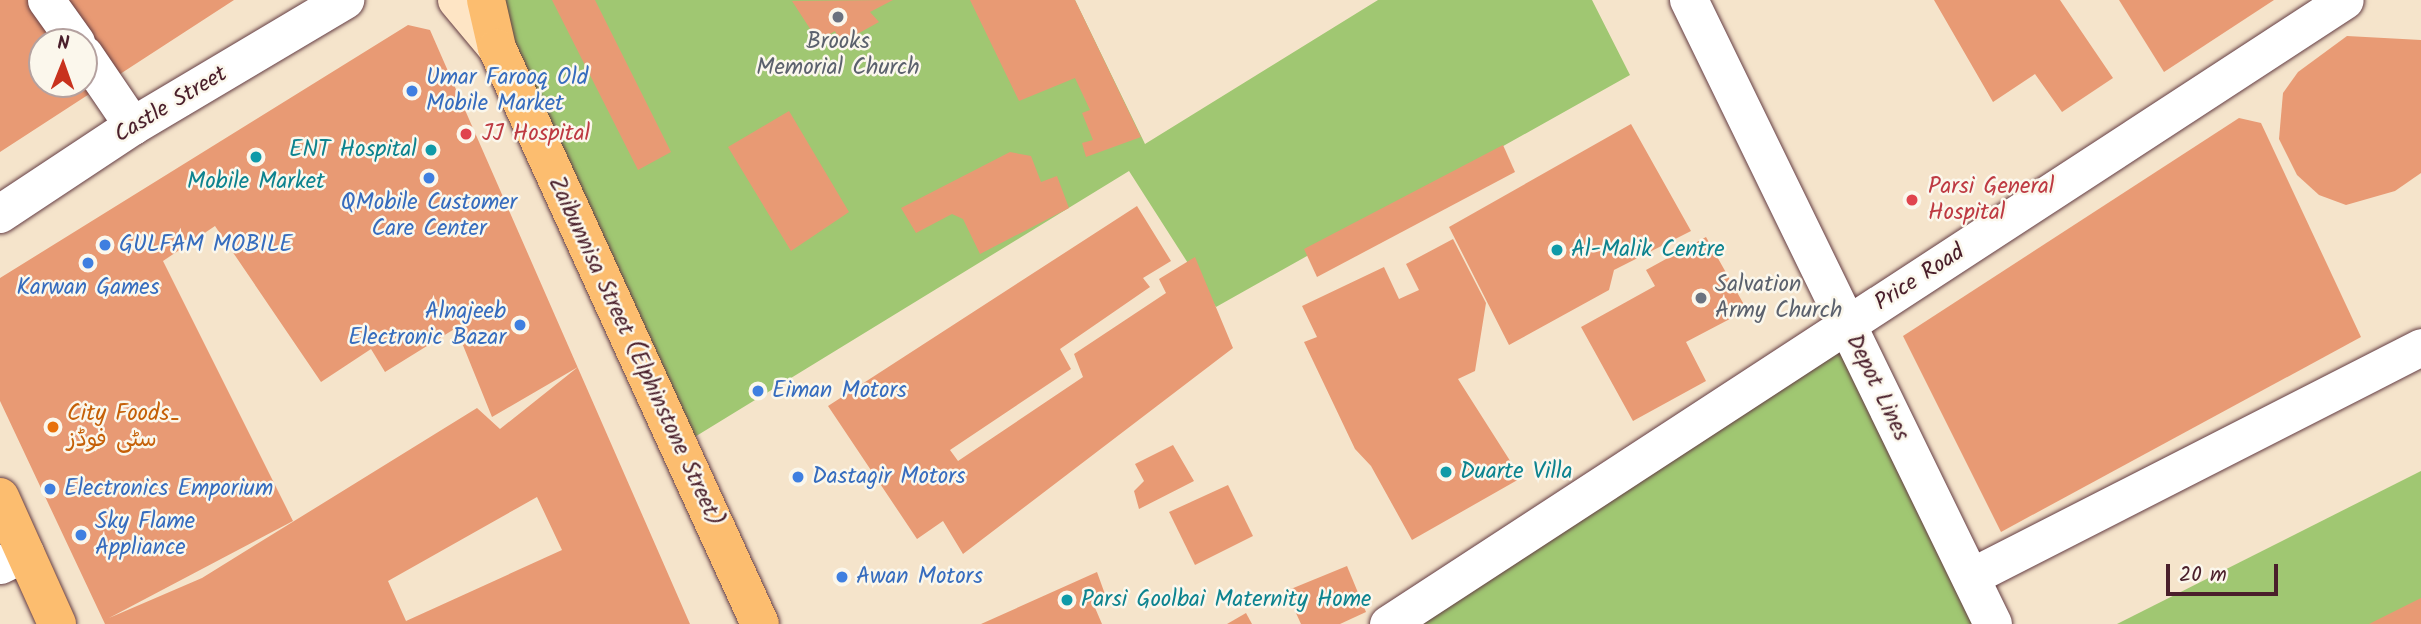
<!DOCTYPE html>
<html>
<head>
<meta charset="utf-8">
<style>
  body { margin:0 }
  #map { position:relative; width:2421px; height:624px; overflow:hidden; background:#f5e4cb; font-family:Kalam,"Playpen Sans Arabic",sans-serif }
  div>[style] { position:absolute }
  .green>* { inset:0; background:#a0c772 }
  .building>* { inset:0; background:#e89a74 }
  .roads { filter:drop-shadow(0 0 2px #643d43) drop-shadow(0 0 2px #643d43) }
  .minor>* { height:37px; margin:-18.5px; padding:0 18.5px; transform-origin:18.5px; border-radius:18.5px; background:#fff }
  .tertiary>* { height:38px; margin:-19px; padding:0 19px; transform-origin:19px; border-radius:19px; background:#fff }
  .secondary>* { height:38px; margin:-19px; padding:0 19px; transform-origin:19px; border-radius:19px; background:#fee5c5 }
  .primary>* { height:38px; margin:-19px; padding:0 19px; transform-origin:19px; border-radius:19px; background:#fcbd6f }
  .dots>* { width:19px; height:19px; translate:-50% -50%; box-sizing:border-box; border:4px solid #fbf7ec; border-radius:50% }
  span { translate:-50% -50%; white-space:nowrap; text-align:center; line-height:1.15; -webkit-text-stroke:5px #fbf7ec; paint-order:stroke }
  .worship-label { font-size:23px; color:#5b616d }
  .left { translate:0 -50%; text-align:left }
  .shop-label { font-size:23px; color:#366cbe }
  .right { translate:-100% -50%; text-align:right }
  .street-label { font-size:23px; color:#4a1f2b }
  .health-label { font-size:23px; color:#be3a42 }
  .culture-label { font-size:23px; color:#0d838f }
  .food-label { font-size:23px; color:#c56008 }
  .north { position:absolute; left:28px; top:28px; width:70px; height:70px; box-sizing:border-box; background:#fbf7ec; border:2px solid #b4a19f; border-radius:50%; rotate:1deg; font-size:19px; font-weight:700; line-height:28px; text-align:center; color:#4a1f2b }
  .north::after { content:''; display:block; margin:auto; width:24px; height:32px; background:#c8321e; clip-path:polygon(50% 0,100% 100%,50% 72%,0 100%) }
  .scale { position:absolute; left:2166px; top:564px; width:112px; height:32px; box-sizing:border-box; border:4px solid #4a1f2b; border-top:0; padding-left:9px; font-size:21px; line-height:24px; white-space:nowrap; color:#4a1f2b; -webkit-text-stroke:5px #fbf7ec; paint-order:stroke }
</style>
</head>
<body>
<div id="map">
  <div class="green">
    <div style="clip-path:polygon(470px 0,1075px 0,1145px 144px,1378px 0,1592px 0,1630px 75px,1216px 307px,1129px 171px,680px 446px)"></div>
    <div style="clip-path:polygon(1847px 326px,1993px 624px,1391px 624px)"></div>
    <div style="clip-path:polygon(2421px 471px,2421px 624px,2117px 624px)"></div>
  </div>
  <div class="building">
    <div style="clip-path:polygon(evenodd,0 0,234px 0,0 152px,0 0,42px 42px,84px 42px,84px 84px,42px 84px,42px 42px)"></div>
    <div style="clip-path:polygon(552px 0,595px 0,671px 152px,638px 170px)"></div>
    <div style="clip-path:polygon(893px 0,870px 12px,879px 22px,841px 43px,835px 31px,818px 41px,792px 1px)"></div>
    <div style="clip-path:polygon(970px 0,1075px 0,1141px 137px,1086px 157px,1082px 143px,1093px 140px,1082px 113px,1090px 110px,1075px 78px,1019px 101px)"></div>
    <div style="clip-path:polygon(1934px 0,2060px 0,2113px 78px,2062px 112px,2035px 74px,1993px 102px)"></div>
    <div style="clip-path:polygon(2119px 0,2274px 0,2164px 72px)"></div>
    <div style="clip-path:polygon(evenodd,408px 25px,430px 30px,690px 624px,105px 624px,0 401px,0 278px,408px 25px,215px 226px,321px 382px,371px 349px,385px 372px,456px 328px,492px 417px,578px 367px,500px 429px,477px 408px,202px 578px,109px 618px,293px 521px,163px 261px,215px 226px,408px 25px,537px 497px,562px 550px,406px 621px,388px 581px,537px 497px)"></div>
    <div style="clip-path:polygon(2347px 36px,2421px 40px,2421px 173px,2395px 191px,2346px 205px,2319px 195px,2297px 175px,2279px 139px,2283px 93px,2298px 72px)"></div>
    <div style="clip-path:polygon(789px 111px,849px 212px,791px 251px,728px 147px)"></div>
    <div style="clip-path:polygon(2239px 118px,2261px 123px,2361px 337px,2001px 532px,1903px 336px)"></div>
    <div style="clip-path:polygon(1631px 124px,1691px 231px,1614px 270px,1609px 290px,1509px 345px,1449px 227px)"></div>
    <div style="clip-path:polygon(1503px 145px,1515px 172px,1317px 277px,1304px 249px)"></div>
    <div style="clip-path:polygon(1010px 152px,1031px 156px,1041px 182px,1057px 176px,1069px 208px,980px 254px,963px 219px,952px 214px,916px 233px,901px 208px)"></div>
    <div style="clip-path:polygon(1137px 206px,1171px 261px,1143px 278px,1150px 287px,1060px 349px,1071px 369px,950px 450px,958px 461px,1083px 377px,1074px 354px,1166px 293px,1159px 279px,1195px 257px,1233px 348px,963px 554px,943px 521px,917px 539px,828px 406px)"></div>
    <div style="clip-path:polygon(1706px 237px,1747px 310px,1686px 342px,1706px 381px,1633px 421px,1581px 327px,1655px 286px,1646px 270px)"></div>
    <div style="clip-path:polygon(1453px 239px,1486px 303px,1475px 371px,1458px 379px,1521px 478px,1412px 540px,1371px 466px,1355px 449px,1304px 342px,1317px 337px,1302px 306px,1384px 267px,1399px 299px,1419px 290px,1406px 264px)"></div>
    <div style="clip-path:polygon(1173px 445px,1194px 481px,1139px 509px,1134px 491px,1144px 481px,1135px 464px)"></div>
    <div style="clip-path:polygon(1228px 485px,1253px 536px,1195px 565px,1169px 512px)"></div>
    <div style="clip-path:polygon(1347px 566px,1366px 612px,1340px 624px,1301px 624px,1286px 591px)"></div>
    <div style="clip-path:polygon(1097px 572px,1106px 597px,1093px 603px,1102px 624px,981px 624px)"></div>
    <div style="clip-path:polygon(2421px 598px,2421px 624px,2369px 624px)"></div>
    <div style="clip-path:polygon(1246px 613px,1252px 624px,1227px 624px)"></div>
  </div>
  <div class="roads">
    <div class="minor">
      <div style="left:46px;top:0;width:52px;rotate:54.5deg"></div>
      <div style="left:84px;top:54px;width:87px;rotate:55.8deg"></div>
      <div style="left:0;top:565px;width:28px;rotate:-26deg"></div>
      <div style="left:1970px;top:577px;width:506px;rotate:-27.02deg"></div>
      <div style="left:1388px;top:624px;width:1142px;rotate:-33.11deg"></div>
    </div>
    <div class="tertiary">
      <div style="left:1689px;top:0;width:694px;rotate:64.03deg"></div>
      <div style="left:0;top:214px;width:159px;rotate:-33.5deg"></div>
      <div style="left:133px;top:126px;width:247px;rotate:-30.7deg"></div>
    </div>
    <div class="secondary">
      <div style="left:457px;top:0;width:62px;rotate:50.2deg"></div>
    </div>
    <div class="primary">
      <div style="left:486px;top:0;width:49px;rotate:77.1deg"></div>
      <div style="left:497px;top:48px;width:633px;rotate:65.46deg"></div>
      <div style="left:0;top:497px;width:139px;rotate:65.8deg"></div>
    </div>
  </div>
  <div class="dots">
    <div style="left:838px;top:17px;background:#6b7280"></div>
    <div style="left:412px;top:91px;background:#3f7fe0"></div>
    <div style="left:466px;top:134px;background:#e0444e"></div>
    <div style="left:431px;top:150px;background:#0f9aa8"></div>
    <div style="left:256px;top:157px;background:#0f9aa8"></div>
    <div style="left:429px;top:178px;background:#3f7fe0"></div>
    <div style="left:1912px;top:200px;background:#e0444e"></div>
    <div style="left:105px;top:245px;background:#3f7fe0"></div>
    <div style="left:1557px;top:250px;background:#0f9aa8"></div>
    <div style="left:88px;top:263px;background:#3f7fe0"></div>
    <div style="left:1701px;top:298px;background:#6b7280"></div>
    <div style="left:520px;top:325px;background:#3f7fe0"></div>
    <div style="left:758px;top:391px;background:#3f7fe0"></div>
    <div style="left:53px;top:427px;background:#e8710a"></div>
    <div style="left:1446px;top:472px;background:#0f9aa8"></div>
    <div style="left:798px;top:477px;background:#3f7fe0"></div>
    <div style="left:50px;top:489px;background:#3f7fe0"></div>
    <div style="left:81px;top:535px;background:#3f7fe0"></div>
    <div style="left:842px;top:577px;background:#3f7fe0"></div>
    <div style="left:1067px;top:600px;background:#0f9aa8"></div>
  </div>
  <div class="worship-label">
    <span style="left:838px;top:55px">Brooks<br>Memorial Church</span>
    <span class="left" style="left:1715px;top:298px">Salvation<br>Army Church</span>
  </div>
  <div class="shop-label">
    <span class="left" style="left:426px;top:91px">Umar Farooq Old<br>Mobile Market</span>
    <span style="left:429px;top:216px">QMobile Customer<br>Care Center</span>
    <span class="left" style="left:119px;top:245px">GULFAM MOBILE</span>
    <span style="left:88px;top:288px">Karwan Games</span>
    <span class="right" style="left:506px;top:325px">Alnajeeb<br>Electronic Bazar</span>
    <span class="left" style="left:772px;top:391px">Eiman Motors</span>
    <span class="left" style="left:812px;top:477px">Dastagir Motors</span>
    <span class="left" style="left:64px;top:489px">Electronics Emporium</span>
    <span class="left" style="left:95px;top:535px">Sky Flame<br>Appliance</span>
    <span class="left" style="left:856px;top:577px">Awan Motors</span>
  </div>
  <div class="street-label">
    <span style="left:171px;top:105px;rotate:-31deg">Castle Street</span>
    <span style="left:1920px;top:278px;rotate:-33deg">Price Road</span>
    <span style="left:635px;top:352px;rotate:65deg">Zaibunnisa Street (Elphinstone Street)</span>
    <span style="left:1877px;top:388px;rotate:64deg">Depot Lines</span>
  </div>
  <div class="health-label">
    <span class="left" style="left:482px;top:134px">JJ Hospital</span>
    <span class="left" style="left:1928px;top:200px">Parsi General<br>Hospital</span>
  </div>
  <div class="culture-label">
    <span class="right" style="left:417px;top:150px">ENT Hospital</span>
    <span style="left:256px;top:182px">Mobile Market</span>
    <span class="left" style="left:1571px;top:250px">Al-Malik Centre</span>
    <span class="left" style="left:1460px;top:472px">Duarte Villa</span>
    <span class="left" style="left:1081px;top:600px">Parsi Goolbai Maternity Home</span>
  </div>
  <div class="food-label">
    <span class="left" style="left:67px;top:427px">City Foods۔<br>سٹی فوڈز</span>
  </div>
  <div class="north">N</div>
  <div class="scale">20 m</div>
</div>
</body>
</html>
